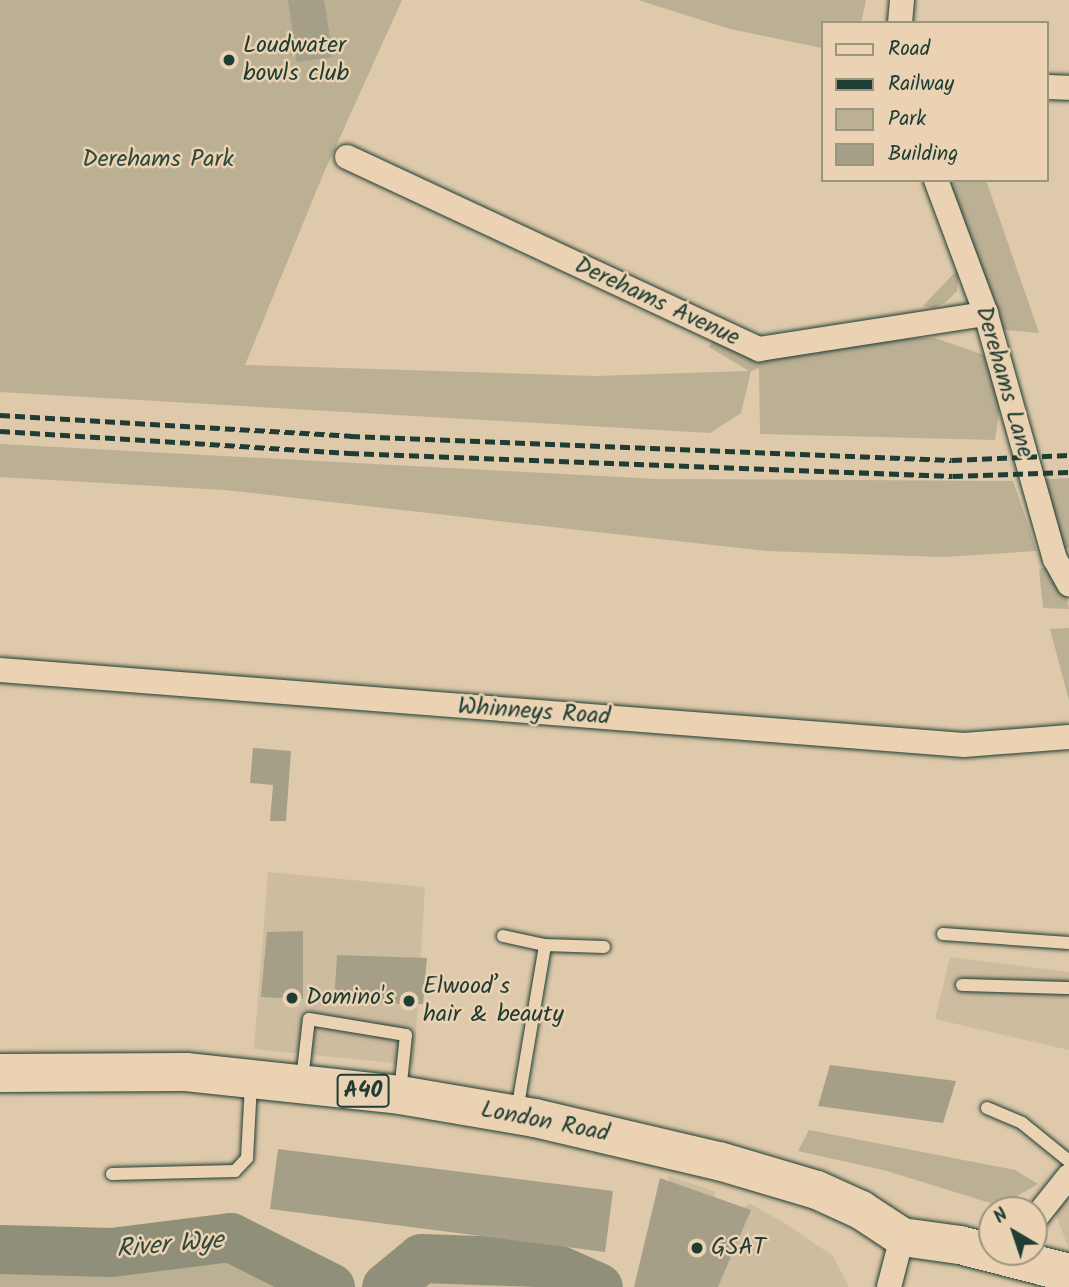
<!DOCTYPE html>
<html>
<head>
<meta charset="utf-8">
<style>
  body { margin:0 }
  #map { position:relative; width:1069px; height:1287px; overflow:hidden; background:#dec9aa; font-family:Kalam,sans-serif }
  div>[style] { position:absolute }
  .built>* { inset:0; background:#cdbca0 }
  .green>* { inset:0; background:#bbaf94 }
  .river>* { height:49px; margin:-24.5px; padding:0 24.5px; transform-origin:24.5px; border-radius:24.5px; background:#8f8f7a }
  .building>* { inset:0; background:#a59f88 }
  .roads { filter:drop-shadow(0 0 2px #1f3d34) drop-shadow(0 0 2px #1f3d34) }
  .lane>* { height:12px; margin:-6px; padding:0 6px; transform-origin:6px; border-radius:6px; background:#ead2b2 }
  .street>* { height:24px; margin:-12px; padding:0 12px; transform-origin:12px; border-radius:12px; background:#ead2b2 }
  .primary>* { height:38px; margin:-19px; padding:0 19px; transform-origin:19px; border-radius:19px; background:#ead2b2 }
  .rail>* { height:5px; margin-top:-2.5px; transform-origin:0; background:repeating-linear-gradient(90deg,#1f3d34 0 10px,transparent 0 15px) }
  .dots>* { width:19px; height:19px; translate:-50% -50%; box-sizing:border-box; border:4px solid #ead2b2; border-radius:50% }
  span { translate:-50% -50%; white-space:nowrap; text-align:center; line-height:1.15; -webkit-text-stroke:5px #ead2b2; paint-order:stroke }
  .shield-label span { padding:2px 5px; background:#ead2b2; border:2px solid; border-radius:5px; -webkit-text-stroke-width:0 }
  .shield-label { font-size:23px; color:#1f3d34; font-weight:700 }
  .poi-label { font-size:24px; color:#1f3d34 }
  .left { translate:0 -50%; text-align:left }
  .park-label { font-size:24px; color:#2f483e }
  .street-label { font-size:24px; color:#1f3d34 }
  .water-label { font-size:26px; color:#30493e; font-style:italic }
  .legend { position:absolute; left:821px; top:21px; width:228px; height:161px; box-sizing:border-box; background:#ead2b2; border:2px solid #999680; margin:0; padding:9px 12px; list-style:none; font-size:21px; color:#1f3d34 }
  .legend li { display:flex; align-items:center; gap:14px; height:35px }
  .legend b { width:35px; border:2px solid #999680 }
  .north { position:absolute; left:978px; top:1196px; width:70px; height:70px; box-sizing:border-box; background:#ead2b2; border:2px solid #999680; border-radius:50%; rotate:321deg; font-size:19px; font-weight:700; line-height:28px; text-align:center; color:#1f3d34 }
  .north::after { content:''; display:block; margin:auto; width:24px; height:32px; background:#1f3d34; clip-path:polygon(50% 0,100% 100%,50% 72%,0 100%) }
</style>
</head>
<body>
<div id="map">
  <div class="built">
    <div style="clip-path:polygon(268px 872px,425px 887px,414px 1065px,254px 1049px)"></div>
    <div style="clip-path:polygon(950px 957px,1069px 972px,1069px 1050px,935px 1019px)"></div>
    <div style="clip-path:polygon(669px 1176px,714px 1191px,717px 1211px,734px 1218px,749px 1203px,786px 1224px,833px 1256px,849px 1287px,644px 1287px)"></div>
    <div style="clip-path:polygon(1069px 1187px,1069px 1249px,1053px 1207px)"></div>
    <div style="clip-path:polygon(432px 1256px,480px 1273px,521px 1260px,530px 1263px,547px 1287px,382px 1287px,420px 1257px)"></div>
  </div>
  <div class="green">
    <div style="clip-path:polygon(0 0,402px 0,322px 177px,245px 365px,595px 376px,749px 371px,709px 347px,714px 339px,935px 338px,984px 355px,1000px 406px,995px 440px,760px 434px,759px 368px,751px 371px,741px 413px,710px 433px,0 392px)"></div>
    <div style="clip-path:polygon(638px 0,866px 0,861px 23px,822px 23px,822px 48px,730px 29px)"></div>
    <div style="clip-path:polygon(949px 180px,986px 180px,1039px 333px,1003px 330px)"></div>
    <div style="clip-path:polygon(959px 268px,957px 291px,946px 302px,934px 308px,923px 306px)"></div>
    <div style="clip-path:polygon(0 444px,656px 479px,1013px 481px,1037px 551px,944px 557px,767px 551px,224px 490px,0 477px)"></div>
    <div style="clip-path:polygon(1069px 478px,1069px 548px,1060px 549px,1036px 480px)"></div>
    <div style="clip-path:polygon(1049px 567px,1066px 593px,1069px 609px,1043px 608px,1039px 569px)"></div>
    <div style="clip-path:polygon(1069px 628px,1069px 700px,1050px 629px)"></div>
    <div style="clip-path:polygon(809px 1130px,1015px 1170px,1038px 1184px,1000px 1206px,887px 1171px,798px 1151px)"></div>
    <div style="clip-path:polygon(200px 1222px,220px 1223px,254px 1245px,263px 1242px,323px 1287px,0 1287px,0 1251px,108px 1257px,148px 1245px,180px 1225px)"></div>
  </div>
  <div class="river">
    <div style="left:0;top:1249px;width:111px;rotate:1.5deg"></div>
    <div style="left:111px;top:1252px;width:120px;rotate:-7.2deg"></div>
    <div style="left:230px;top:1237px;width:112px;rotate:26.6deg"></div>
    <div style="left:386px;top:1287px;width:45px;rotate:-39.6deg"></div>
    <div style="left:421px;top:1258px;width:120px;rotate:1.9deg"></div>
    <div style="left:541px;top:1262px;width:62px;rotate:23.7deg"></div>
  </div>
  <div class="building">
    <div style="clip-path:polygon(288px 0,324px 0,333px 57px,297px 62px)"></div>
    <div style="clip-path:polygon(253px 748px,291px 751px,286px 821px,270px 821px,273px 785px,250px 783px)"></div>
    <div style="clip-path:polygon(303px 931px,303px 999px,261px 997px,267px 932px)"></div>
    <div style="clip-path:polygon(337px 955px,427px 958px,423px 1004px,334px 1002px)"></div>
    <div style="clip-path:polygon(830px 1065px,956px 1081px,943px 1123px,818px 1106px)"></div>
    <div style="clip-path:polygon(278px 1149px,613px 1191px,605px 1252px,270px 1209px)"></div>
    <div style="clip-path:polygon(660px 1178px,751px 1210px,718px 1287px,634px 1287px)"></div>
  </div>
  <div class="roads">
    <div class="lane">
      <div style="left:943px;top:934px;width:126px;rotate:4.1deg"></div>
      <div style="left:503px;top:936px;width:43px;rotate:12.1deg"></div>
      <div style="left:545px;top:945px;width:59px;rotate:1.9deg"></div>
      <div style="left:962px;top:985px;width:107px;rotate:1.6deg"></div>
      <div style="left:302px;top:1080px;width:61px;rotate:-83.5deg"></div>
      <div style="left:309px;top:1019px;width:98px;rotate:9.4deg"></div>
      <div style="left:406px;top:1035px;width:57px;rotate:96deg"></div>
      <div style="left:987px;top:1108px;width:38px;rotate:23deg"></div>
      <div style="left:1022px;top:1123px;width:60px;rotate:39deg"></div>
      <div style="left:517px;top:1111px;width:168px;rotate:-80.4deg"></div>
      <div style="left:112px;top:1174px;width:123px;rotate:-1.4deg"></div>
      <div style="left:235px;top:1171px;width:18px;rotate:-47deg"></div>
      <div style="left:247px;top:1158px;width:75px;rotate:-86.9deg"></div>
    </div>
    <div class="street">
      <div style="left:900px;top:23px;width:23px;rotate:-85deg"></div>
      <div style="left:1046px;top:87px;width:23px;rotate:2deg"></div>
      <div style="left:347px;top:157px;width:455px;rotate:25deg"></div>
      <div style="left:759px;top:349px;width:230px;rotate:-8.8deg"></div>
      <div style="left:936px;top:180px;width:143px;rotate:69.5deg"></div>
      <div style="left:986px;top:314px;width:255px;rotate:74.3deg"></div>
      <div style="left:1055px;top:559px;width:29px;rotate:61deg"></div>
      <div style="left:0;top:670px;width:967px;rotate:4.45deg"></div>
      <div style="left:964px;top:745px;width:105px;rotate:-4.4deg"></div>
      <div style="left:1034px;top:1220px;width:56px;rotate:-51.5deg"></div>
      <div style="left:889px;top:1287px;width:52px;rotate:-75.4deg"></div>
    </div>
    <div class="primary">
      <div style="left:0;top:1073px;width:186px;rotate:-0.3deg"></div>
      <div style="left:186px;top:1072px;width:215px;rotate:6.1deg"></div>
      <div style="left:400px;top:1095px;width:137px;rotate:9.7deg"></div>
      <div style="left:535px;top:1118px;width:189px;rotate:13.2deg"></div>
      <div style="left:719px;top:1161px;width:102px;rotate:16.5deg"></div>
      <div style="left:817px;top:1190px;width:48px;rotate:24.4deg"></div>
      <div style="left:861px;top:1210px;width:49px;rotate:33.4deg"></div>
      <div style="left:902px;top:1237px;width:59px;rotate:7.9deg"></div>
      <div style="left:960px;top:1245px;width:113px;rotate:14.4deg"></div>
    </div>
  </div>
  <div class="rail">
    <div style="left:0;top:415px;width:351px;rotate:3.4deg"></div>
    <div style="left:350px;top:436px;width:602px;rotate:2.28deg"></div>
    <div style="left:952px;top:460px;width:117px;rotate:-2.4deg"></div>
    <div style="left:0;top:431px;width:350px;rotate:3.6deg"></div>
    <div style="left:349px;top:453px;width:604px;rotate:2.18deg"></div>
    <div style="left:953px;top:476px;width:116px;rotate:-2deg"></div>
  </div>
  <div class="dots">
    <div style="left:229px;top:60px;background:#1f3d34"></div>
    <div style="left:292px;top:998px;background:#1f3d34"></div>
    <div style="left:409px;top:1001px;background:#1f3d34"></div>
    <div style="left:697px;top:1248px;background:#1f3d34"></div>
  </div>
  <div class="shield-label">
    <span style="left:363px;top:1091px">A40</span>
  </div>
  <div class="poi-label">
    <span class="left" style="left:243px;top:60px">Loudwater<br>bowls club</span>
    <span class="left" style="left:423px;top:1001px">Elwood’s<br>hair &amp; beauty</span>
    <span class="left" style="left:306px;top:998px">Domino's</span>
    <span class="left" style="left:711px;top:1248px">GSAT</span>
  </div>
  <div class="park-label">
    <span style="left:158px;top:160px">Derehams Park</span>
  </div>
  <div class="street-label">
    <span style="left:657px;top:302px;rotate:25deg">Derehams Avenue</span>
    <span style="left:1004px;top:382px;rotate:74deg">Derehams Lane</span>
    <span style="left:534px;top:712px;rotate:4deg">Whinneys Road</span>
    <span style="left:545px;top:1122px;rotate:11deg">London Road</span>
  </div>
  <div class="water-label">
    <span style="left:170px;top:1246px;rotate:-5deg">River Wye</span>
  </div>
  <ul class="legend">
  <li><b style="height:9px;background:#ead2b2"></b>Road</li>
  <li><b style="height:9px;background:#1f3d34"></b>Railway</li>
  <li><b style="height:19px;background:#bbaf94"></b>Park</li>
  <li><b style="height:19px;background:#a59f88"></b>Building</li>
  </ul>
  <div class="north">N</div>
</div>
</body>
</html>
